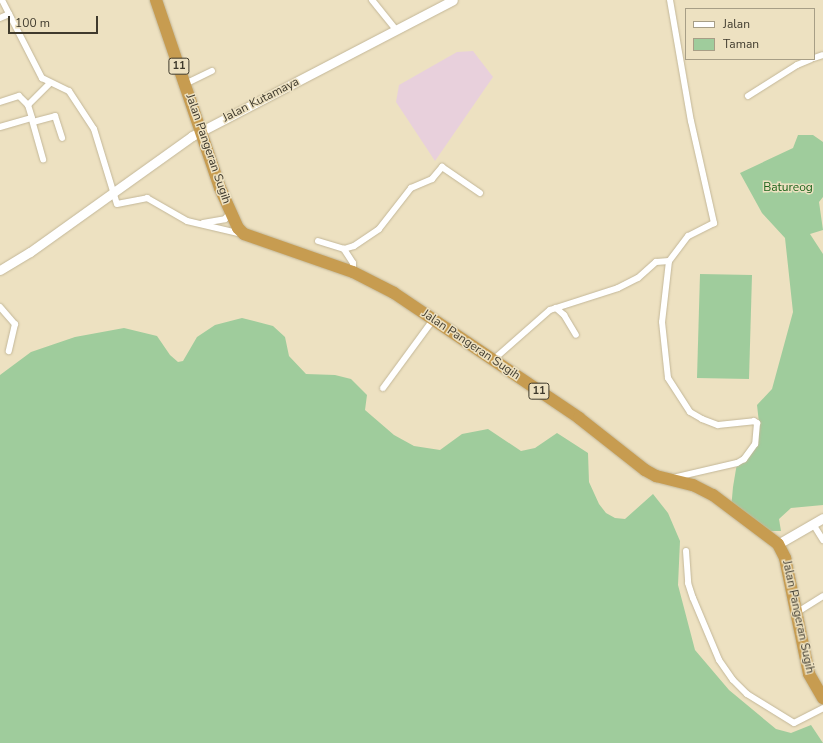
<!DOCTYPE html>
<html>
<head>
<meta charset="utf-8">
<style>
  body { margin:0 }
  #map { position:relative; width:823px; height:743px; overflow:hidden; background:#ede1c1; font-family:"Nunito Sans",sans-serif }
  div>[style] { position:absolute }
  .commercial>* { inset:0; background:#e8d0dc }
  .green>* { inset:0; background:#9fcc9c }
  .roads { filter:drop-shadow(0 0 1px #c3b798) drop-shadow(0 0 1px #c3b798) }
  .street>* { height:6px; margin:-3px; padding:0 3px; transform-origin:3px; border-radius:3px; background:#fff }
  .secondary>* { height:9px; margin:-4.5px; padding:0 4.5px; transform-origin:4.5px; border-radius:4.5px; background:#fff }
  .highway>* { height:12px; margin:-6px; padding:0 6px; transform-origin:6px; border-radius:6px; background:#c79c50 }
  span { translate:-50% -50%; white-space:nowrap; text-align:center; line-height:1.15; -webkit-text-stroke:3px #ede1c1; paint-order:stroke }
  .shield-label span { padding:1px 3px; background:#ede1c1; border:1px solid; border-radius:3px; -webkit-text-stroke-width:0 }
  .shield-label { font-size:11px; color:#3f3a2d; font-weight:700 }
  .street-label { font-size:12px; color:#3f3a2d }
  .park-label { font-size:12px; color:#1c631b }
  .legend { position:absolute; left:685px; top:8px; width:130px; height:52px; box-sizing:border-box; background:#ede1c1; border:1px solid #a79e86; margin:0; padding:5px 7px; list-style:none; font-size:12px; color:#3f3a2d }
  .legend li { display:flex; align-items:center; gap:8px; height:20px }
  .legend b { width:20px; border:1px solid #a79e86 }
  .scale { position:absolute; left:8px; top:16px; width:90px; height:18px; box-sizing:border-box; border:2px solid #3f3a2d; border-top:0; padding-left:5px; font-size:12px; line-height:14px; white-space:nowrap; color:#3f3a2d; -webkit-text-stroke:3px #ede1c1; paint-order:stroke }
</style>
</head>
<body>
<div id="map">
  <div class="commercial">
    <div style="clip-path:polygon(473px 51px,493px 77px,435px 161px,396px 102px,399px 85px,457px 52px)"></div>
  </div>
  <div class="green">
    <div style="clip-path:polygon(798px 135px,813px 135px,823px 142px,823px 197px,819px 202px,823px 230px,810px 234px,823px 254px,823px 505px,791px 508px,779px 519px,781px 531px,759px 531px,731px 509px,733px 487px,737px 463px,754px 441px,759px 423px,757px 405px,772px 389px,793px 312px,785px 238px,762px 213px,740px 173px,793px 148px)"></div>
    <div style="clip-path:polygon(700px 274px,752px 275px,749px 379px,697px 378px)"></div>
    <div style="clip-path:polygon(242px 318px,273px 326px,285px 337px,289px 356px,306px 374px,335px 375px,351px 379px,367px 395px,365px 410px,394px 435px,414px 446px,440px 450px,462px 434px,488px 429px,521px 451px,535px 448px,557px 433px,588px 453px,589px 482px,599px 504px,606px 513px,615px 518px,625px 519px,653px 494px,668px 513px,680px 541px,678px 585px,695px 650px,729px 690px,776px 729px,791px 733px,811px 725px,823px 743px,0 743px,0 375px,31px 352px,75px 337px,124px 328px,157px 336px,170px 355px,178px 362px,183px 361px,197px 337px,215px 325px)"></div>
  </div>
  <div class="roads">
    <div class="street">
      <div style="left:2px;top:0;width:88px;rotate:62.9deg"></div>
      <div style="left:42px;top:78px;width:30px;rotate:26deg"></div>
      <div style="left:69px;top:91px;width:45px;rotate:56.7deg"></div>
      <div style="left:94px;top:129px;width:78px;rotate:73deg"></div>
      <div style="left:117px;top:204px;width:31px;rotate:-11deg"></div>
      <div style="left:147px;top:198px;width:46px;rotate:29.9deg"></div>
      <div style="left:187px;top:221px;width:57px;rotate:13.3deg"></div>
      <div style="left:372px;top:0;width:38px;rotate:51deg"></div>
      <div style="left:670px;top:0;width:123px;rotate:80.2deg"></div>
      <div style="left:691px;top:121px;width:105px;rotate:77.3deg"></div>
      <div style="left:714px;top:223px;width:29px;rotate:153deg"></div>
      <div style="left:688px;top:236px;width:31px;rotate:127deg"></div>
      <div style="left:669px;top:261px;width:61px;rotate:96.5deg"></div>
      <div style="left:662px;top:322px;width:56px;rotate:83.9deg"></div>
      <div style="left:668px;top:378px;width:40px;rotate:57.1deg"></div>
      <div style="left:690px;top:412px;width:14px;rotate:30deg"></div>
      <div style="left:702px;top:419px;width:17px;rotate:21deg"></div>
      <div style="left:718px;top:425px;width:36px;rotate:-6deg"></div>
      <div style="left:754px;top:421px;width:4px;rotate:34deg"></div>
      <div style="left:757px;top:423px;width:21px;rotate:95deg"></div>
      <div style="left:755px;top:444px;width:19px;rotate:126deg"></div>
      <div style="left:744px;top:459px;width:8px;rotate:150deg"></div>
      <div style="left:737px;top:463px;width:67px;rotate:167deg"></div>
      <div style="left:0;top:18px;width:10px;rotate:-24deg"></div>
      <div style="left:814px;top:58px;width:9px;rotate:-18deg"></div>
      <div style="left:185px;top:84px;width:30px;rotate:-26deg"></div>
      <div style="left:748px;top:96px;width:58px;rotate:-32.3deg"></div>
      <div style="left:797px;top:65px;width:15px;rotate:-23deg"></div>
      <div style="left:0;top:102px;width:20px;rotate:-18deg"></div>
      <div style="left:19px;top:96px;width:13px;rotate:45deg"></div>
      <div style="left:28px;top:105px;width:31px;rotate:-45deg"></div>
      <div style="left:32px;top:120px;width:41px;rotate:74.2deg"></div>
      <div style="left:33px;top:122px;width:23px;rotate:-15deg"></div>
      <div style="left:55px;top:116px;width:23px;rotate:72deg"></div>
      <div style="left:0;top:127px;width:33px;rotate:-16deg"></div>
      <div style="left:32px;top:118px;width:14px;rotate:-107deg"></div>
      <div style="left:203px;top:223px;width:22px;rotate:-10deg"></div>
      <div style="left:225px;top:219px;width:8px;rotate:-50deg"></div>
      <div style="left:318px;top:241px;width:27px;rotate:17deg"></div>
      <div style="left:353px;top:272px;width:9px;rotate:-90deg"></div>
      <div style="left:353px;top:263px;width:17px;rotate:-123deg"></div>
      <div style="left:344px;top:249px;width:10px;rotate:-17deg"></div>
      <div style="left:354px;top:246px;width:30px;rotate:-34deg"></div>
      <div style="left:379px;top:229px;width:52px;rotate:-52deg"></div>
      <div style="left:411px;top:188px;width:23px;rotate:-23deg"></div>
      <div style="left:432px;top:179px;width:16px;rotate:-50deg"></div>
      <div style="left:442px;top:167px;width:46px;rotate:34.4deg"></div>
      <div style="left:0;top:307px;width:23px;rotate:49deg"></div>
      <div style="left:15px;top:324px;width:28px;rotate:103deg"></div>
      <div style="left:556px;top:308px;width:65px;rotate:-17.9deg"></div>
      <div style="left:618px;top:288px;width:22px;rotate:-27deg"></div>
      <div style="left:638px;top:278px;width:24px;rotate:-42deg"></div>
      <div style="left:656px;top:262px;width:13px;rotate:-4deg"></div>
      <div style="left:493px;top:360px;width:76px;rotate:-41.3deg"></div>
      <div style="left:550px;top:310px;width:6px;rotate:-18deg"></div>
      <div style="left:556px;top:308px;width:11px;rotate:41deg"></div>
      <div style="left:564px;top:315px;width:23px;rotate:59deg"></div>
      <div style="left:383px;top:388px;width:84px;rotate:-53.7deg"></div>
      <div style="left:813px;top:524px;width:19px;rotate:58deg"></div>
      <div style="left:686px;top:551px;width:32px;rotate:86deg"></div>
      <div style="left:688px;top:583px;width:16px;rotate:72deg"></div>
      <div style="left:693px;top:598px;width:67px;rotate:67.2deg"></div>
      <div style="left:719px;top:660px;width:24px;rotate:55deg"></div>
      <div style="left:733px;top:680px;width:20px;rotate:45deg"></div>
      <div style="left:747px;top:694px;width:55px;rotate:31.7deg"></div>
      <div style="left:794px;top:723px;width:33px;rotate:-27deg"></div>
      <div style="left:796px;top:613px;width:32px;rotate:-32deg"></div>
    </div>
    <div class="secondary">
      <div style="left:0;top:270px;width:35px;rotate:-31deg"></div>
      <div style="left:30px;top:252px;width:199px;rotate:-35.6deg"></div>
      <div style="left:192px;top:136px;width:294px;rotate:-27.5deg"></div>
      <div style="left:778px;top:544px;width:52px;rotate:-30deg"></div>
    </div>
    <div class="highway">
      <div style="left:156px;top:0;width:199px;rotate:71.2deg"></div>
      <div style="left:220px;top:188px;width:44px;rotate:65.8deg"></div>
      <div style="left:238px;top:228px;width:8px;rotate:45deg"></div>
      <div style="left:244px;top:234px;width:115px;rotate:19.2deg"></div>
      <div style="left:353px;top:272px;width:46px;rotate:27.1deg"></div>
      <div style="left:394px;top:293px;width:223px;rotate:34deg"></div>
      <div style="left:579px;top:418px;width:84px;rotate:38.2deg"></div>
      <div style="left:645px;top:470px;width:13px;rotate:29deg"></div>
      <div style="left:656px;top:476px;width:38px;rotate:14deg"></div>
      <div style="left:693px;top:485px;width:22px;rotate:27deg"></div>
      <div style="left:713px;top:495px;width:81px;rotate:37deg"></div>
      <div style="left:778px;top:544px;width:16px;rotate:63deg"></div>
      <div style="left:785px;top:558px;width:118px;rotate:78.3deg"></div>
      <div style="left:809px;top:674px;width:28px;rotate:60deg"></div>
    </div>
  </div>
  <div class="shield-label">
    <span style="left:179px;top:66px">11</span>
    <span style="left:539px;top:391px">11</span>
  </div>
  <div class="street-label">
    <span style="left:261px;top:100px;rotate:-27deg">Jalan Kutamaya</span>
    <span style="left:208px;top:149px;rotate:71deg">Jalan Pangeran Sugih</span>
    <span style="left:471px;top:345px;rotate:34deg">Jalan Pangeran Sugih</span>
    <span style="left:798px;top:617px;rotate:78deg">Jalan Pangeran Sugih</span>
  </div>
  <div class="park-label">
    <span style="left:788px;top:188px">Batureog</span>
  </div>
  <ul class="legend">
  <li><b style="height:5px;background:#fff"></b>Jalan</li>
  <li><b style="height:11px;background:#9fcc9c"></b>Taman</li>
  </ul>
  <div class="scale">100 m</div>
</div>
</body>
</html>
